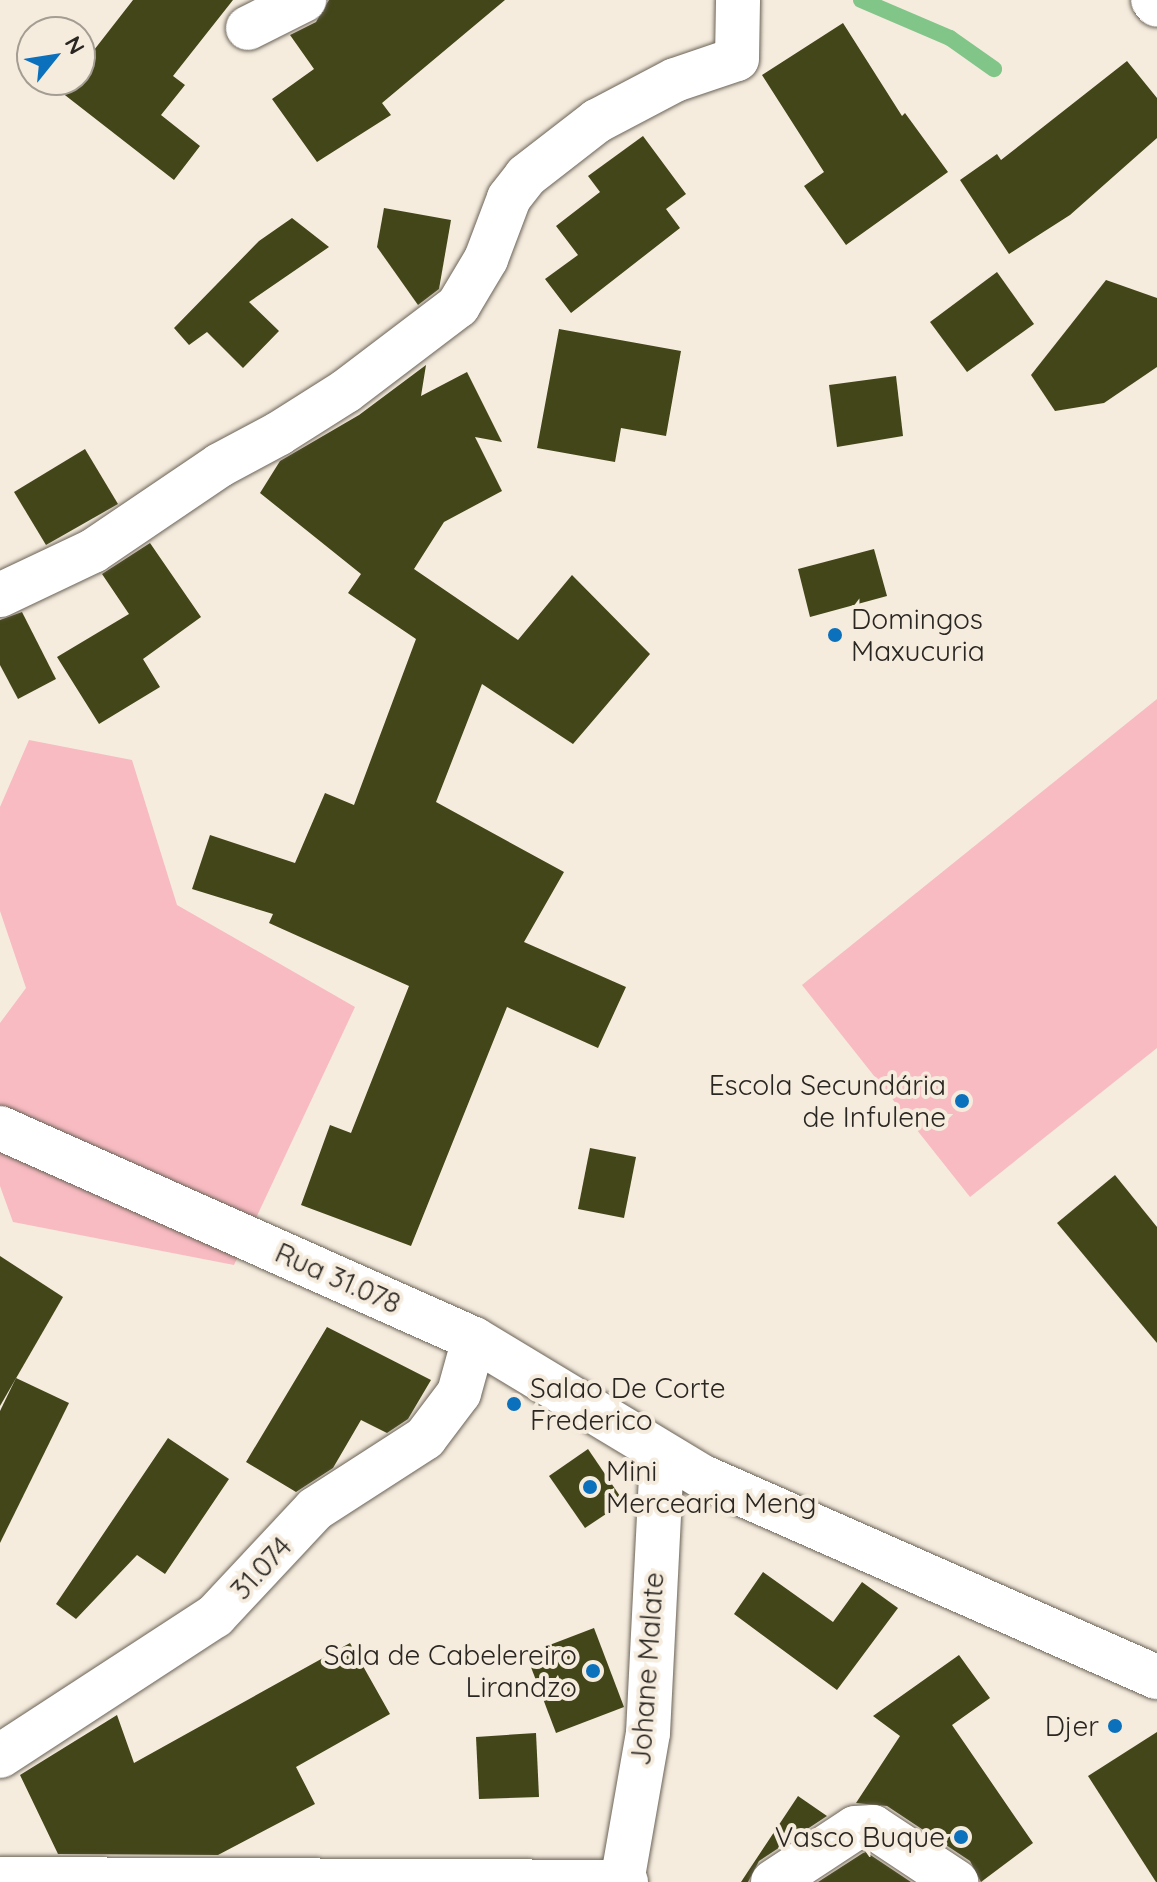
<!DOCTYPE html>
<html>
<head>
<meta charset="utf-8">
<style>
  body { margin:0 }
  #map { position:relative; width:1157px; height:1882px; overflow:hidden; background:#f5ecde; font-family:Quicksand,sans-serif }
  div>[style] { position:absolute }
  .green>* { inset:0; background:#f8bbc2 }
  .stream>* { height:16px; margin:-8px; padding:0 8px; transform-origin:8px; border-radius:8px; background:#82c589 }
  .building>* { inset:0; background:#434619 }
  .roads { filter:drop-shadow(0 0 2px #6b6357) drop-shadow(0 0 2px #6b6357) }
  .street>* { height:44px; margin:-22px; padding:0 22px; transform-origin:22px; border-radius:22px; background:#fff }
  .dots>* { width:22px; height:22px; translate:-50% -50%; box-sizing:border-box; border:4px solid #f5ecde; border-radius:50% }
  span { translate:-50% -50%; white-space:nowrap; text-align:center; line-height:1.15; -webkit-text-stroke:8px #f5ecde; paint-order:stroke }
  .poi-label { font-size:28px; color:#2a2621 }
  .left { translate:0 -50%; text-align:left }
  .right { translate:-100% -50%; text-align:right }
  .street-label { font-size:28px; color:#2a2621 }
  .north { position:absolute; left:16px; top:16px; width:80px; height:80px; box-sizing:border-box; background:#f5ecde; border:2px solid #a49d92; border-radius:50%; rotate:60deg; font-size:22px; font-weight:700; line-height:32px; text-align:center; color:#2a2621 }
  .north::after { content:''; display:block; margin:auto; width:28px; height:36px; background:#0c71bd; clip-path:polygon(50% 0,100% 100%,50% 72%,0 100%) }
</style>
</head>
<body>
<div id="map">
  <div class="green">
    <div style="clip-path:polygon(1157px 699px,1157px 1048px,970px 1197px,802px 985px)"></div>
    <div style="clip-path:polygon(29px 740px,132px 760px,177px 905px,355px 1007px,234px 1265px,13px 1222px,0 1186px,0 1023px,26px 988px,0 911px,0 807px)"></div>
  </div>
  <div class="stream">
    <div style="left:861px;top:0;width:97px;rotate:23.1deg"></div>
    <div style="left:950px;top:38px;width:54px;rotate:35.2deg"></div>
  </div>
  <div class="building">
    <div style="clip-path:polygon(133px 0,233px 0,173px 76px,185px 85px,161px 115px,200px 146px,174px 180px,61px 92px,70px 80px,80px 80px,80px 68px)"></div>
    <div style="clip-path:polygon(329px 0,505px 0,382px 103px,391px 115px,317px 162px,272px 99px,314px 69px,290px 35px,316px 22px)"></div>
    <div style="clip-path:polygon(843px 23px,902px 116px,905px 113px,948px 172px,846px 245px,804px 186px,824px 172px,762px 75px)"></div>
    <div style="clip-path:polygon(1127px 61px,1157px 98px,1157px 138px,1070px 215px,1009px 254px,960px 180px,997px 154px,1001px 160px)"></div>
    <div style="clip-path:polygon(643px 136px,686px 194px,666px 209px,680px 228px,571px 313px,545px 279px,578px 255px,556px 226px,600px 192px,588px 176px)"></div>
    <div style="clip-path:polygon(384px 208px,451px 220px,439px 289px,418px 305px,377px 247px)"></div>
    <div style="clip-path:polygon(292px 218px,329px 247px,249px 302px,279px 331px,243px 368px,207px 332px,189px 345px,174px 328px,259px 241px)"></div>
    <div style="clip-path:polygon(997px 272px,1034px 324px,967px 372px,930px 322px)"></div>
    <div style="clip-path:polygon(1106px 280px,1157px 298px,1157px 367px,1104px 403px,1055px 411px,1031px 375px)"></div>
    <div style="clip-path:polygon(559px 329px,681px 351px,666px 436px,621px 428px,615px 462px,537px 448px)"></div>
    <div style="clip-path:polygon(426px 365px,421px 396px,467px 372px,502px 442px,475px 437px,502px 491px,444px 522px,414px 569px,518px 640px,572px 575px,650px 654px,573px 744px,482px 684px,436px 802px,564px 872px,524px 942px,626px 987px,598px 1048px,507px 1007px,411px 1246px,301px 1205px,330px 1125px,351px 1133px,409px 986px,269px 923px,273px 914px,192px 889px,210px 835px,295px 863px,325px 793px,354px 805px,416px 639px,348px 593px,361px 574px,260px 493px,280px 461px,359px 415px)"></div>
    <div style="clip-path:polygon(896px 376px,903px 436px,837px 447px,829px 385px)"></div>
    <div style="clip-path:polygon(85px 449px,118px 504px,46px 545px,14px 492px)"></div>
    <div style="clip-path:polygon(150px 543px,201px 617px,143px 659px,160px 687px,99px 724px,57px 657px,129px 614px,102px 574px)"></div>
    <div style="clip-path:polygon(874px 549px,887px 596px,810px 617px,798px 569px)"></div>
    <div style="clip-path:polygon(22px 612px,56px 679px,18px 699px,0 665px,0 620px)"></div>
    <div style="clip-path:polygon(590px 1148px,636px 1157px,624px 1218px,578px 1209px)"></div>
    <div style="clip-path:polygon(1115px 1175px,1157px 1227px,1157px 1343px,1057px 1223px)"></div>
    <div style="clip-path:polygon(0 1256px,63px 1297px,0 1406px)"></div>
    <div style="clip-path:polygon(327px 1327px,431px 1380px,408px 1419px,387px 1433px,361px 1420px,333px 1468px,296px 1492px,246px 1462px)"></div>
    <div style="clip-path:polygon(16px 1378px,69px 1403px,0 1543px,0 1411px)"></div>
    <div style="clip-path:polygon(168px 1438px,229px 1479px,165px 1574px,137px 1555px,76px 1619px,56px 1604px)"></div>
    <div style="clip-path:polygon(588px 1449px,624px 1502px,585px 1528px,549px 1476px)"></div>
    <div style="clip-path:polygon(763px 1572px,833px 1622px,862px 1582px,898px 1608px,837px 1690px,734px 1614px)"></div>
    <div style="clip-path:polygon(594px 1628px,624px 1707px,556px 1733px,526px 1654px)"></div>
    <div style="clip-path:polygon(350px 1643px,390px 1714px,296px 1767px,315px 1804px,218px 1855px,58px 1854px,20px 1775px,117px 1715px,134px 1763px)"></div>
    <div style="clip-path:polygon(959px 1655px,990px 1698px,952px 1725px,1033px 1843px,981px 1882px,970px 1861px,887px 1806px,856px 1803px,900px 1736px,873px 1716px)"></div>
    <div style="clip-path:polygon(1157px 1732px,1157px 1882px,1156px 1882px,1088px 1776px)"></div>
    <div style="clip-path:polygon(536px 1733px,539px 1797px,479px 1799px,476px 1737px)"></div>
    <div style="clip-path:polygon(798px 1796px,827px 1816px,759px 1861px,748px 1882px,741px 1882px)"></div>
    <div style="clip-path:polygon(866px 1852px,911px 1882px,818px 1882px,863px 1853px)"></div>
  </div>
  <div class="roads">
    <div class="street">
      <div style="left:1153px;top:0;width:6px;rotate:51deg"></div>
      <div style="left:248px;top:28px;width:63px;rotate:-26.6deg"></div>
      <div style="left:0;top:595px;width:103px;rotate:-25.3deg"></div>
      <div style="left:93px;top:551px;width:153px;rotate:-34.1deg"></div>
      <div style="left:220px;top:465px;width:66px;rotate:-28.1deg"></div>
      <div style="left:278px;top:434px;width:80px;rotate:-32.3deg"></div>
      <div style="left:346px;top:391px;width:141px;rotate:-37.2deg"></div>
      <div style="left:458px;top:306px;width:55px;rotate:-59.2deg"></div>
      <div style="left:486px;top:259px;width:65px;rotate:-69.3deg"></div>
      <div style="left:509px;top:198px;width:28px;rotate:-52deg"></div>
      <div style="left:526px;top:176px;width:90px;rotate:-37.8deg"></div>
      <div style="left:597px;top:121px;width:88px;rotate:-27.7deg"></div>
      <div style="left:675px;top:80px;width:65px;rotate:-18.7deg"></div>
      <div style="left:737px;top:59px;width:59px;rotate:-89deg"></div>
      <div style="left:0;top:1128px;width:519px;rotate:24deg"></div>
      <div style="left:474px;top:1339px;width:267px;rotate:31.1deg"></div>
      <div style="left:703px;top:1477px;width:496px;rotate:23.8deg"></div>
      <div style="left:0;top:1756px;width:257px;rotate:-33.1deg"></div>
      <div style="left:215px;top:1616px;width:146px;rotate:-46.9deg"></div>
      <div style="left:315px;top:1509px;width:131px;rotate:-32.8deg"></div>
      <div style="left:425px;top:1438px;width:56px;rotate:-52.9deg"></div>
      <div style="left:459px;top:1393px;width:56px;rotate:-74.5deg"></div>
      <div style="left:0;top:1879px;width:626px;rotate:0.27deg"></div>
      <div style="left:622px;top:1882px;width:151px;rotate:-80.1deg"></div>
      <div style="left:648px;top:1733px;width:277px;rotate:-87.1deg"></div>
      <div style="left:773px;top:1882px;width:98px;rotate:-33.4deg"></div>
      <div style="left:855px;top:1828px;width:18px;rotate:-3deg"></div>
      <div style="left:873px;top:1827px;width:100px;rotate:33.5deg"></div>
    </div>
  </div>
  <div class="dots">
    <div style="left:835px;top:635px;background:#0c71bd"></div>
    <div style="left:962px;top:1101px;background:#0c71bd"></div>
    <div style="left:514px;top:1404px;background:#0c71bd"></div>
    <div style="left:590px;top:1487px;background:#0c71bd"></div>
    <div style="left:593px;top:1671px;background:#0c71bd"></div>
    <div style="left:1115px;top:1726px;background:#0c71bd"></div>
    <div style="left:961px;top:1837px;background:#0c71bd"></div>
  </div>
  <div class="poi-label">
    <span class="left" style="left:851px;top:635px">Domingos<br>Maxucuria</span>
    <span class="right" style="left:946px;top:1101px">Escola Secundária<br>de Infulene</span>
    <span class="left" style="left:530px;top:1404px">Salao De Corte<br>Frederico</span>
    <span class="left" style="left:606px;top:1487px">Mini<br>Mercearia Meng</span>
    <span class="right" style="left:577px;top:1671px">Sala de Cabelereiro<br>Lirandzo</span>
    <span class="right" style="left:1099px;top:1726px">Djer</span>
    <span class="right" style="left:945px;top:1837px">Vasco Buque</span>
  </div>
  <div class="street-label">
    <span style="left:338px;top:1278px;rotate:24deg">Rua 31.078</span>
    <span style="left:261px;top:1568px;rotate:-47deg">31.074</span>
    <span style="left:647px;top:1669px;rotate:-86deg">Johane Malate</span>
  </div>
  <div class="north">N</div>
</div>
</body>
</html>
